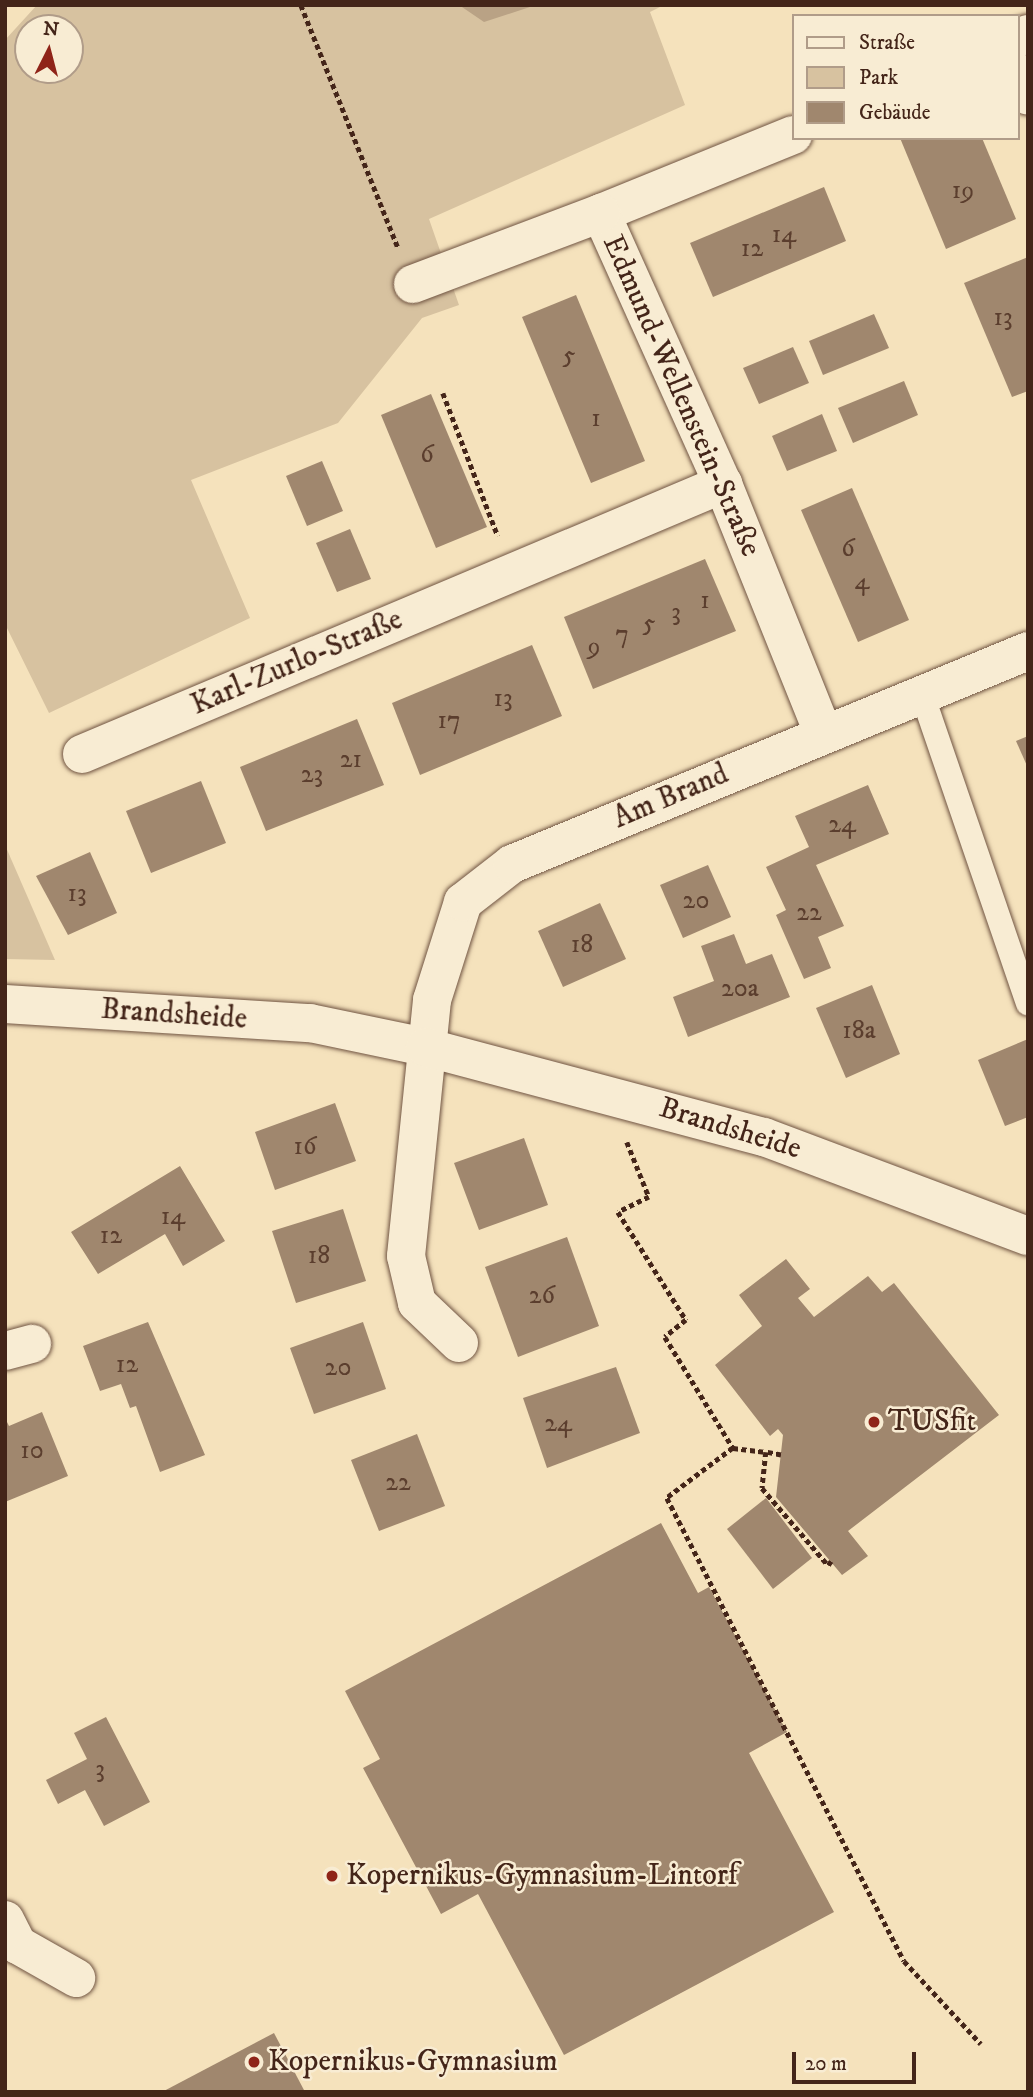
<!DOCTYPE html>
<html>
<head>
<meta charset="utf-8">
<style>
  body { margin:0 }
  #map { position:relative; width:1033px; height:2097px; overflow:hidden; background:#f5e2bc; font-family:"IM FELL DW Pica",serif }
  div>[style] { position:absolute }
  .green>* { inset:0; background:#d7c2a0 }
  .water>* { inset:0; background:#b9a285 }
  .building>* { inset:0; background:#a0876e }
  .path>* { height:4.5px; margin-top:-2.25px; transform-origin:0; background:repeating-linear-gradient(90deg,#442519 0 5px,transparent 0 8.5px) }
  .roads { filter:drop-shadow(0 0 2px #705442) drop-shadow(0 0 2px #705442) }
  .service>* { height:24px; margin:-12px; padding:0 12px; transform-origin:12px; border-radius:12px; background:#f8ecd3 }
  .minor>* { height:38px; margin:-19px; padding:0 19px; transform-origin:19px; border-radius:19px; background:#f8ecd3 }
  .secondary>* { height:38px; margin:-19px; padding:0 19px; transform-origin:19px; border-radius:19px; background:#f8ecd3 }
  .dots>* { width:19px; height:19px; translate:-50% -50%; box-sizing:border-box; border:4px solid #f8ecd3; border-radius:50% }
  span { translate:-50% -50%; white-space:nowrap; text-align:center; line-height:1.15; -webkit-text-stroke:5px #f8ecd3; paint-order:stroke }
  .number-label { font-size:26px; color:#5b3e2e }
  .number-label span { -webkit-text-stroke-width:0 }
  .street-label { font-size:30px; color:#442519 }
  .poi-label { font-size:30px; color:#442519 }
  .left { translate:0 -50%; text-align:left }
  .frame { position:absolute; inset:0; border:7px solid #442519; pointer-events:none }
  .legend { position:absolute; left:792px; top:14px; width:228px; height:126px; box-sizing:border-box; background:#f8ecd3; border:2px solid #b09c89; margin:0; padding:9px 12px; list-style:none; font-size:21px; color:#442519 }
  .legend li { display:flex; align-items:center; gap:14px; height:35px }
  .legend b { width:35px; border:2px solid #b09c89 }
  .north { position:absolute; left:14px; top:14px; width:70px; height:70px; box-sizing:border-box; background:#f8ecd3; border:2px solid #b09c89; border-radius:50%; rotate:6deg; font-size:19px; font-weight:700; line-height:28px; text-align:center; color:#442519 }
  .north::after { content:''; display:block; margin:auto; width:24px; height:32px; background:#8f2418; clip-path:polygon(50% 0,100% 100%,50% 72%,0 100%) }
  .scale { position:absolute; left:792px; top:2052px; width:124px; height:32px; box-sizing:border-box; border:4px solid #442519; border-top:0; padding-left:9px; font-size:21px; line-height:24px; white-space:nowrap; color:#442519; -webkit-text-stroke:5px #f8ecd3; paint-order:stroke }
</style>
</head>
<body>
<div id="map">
  <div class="green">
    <div style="clip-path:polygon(evenodd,37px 5px,664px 5px,650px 12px,685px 105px,429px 219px,459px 305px,422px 318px,338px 423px,191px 480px,250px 618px,49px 713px,5px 624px,5px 40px,37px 5px,28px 28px,70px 28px,70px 70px,28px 70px,28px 28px)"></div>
    <div style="clip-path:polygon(5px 845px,55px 960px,5px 959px)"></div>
  </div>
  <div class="water">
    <div style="clip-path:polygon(459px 5px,536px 5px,484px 22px)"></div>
  </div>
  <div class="building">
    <div style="clip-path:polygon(900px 138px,982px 138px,1016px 219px,946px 249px)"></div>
    <div style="clip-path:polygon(824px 187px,846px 241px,713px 297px,690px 243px)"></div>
    <div style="clip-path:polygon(1028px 257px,1028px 391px,1012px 397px,964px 283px)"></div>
    <div style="clip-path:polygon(576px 295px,645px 461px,591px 483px,522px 317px)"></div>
    <div style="clip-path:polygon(874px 314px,889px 348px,823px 375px,809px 341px)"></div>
    <div style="clip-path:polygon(793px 347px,809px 383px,759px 404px,743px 368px)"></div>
    <div style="clip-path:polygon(904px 381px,918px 415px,853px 443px,838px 408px)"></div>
    <div style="clip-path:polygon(431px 394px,487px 527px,436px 548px,381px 415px)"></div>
    <div style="clip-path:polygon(822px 414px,837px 451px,787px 471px,772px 436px)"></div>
    <div style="clip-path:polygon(322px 461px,343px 511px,307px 526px,286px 476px)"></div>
    <div style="clip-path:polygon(852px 488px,909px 620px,858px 642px,801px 510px)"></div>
    <div style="clip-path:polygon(350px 529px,371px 579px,337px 592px,316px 543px)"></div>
    <div style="clip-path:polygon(705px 559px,736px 631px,593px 689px,564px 617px)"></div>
    <div style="clip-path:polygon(532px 645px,562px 716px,420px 775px,392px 703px)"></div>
    <div style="clip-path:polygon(357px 719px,384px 785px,266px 831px,240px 767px)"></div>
    <div style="clip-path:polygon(1028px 736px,1028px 768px,1016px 741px)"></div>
    <div style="clip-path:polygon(201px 781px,226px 843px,151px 873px,126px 811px)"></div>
    <div style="clip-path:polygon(868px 785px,889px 834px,816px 865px,844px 926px,818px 937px,831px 968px,804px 979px,776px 915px,786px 910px,766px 867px,809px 847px,795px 816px)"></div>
    <div style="clip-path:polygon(90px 852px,117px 913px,68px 935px,36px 876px)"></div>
    <div style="clip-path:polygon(708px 865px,731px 917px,683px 938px,660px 885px)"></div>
    <div style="clip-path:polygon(600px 903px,626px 959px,563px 987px,538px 931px)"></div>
    <div style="clip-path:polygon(734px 934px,746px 964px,772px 954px,790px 997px,688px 1037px,673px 997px,714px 981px,701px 946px)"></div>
    <div style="clip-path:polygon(872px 985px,900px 1054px,846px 1078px,816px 1008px)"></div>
    <div style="clip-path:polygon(1028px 1039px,1028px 1117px,1005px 1126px,978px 1060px)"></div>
    <div style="clip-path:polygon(335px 1103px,356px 1161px,275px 1190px,255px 1132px)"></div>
    <div style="clip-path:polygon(524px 1138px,548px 1205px,479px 1230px,454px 1163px)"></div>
    <div style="clip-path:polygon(180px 1166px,225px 1241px,183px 1266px,165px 1234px,98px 1274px,71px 1232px)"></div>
    <div style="clip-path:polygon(343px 1209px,366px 1281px,296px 1303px,272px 1231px)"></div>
    <div style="clip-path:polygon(567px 1237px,599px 1326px,518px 1357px,485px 1267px)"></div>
    <div style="clip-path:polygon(786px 1259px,810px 1289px,798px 1298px,814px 1317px,868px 1276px,882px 1292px,894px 1283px,999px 1415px,848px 1531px,868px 1556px,842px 1575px,776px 1497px,783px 1435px,778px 1429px,770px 1436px,715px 1365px,762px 1326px,739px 1295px)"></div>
    <div style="clip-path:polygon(148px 1322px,205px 1455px,160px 1472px,136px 1406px,130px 1408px,121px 1384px,100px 1391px,83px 1346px)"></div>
    <div style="clip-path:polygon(363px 1322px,386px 1389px,314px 1414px,290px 1348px)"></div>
    <div style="clip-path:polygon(616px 1367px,640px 1433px,547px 1468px,523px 1398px)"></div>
    <div style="clip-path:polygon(42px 1412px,68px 1476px,5px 1502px,5px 1418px,9px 1426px)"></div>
    <div style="clip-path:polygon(417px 1434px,445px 1506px,379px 1531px,351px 1460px)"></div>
    <div style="clip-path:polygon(766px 1498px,812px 1558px,773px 1589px,727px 1529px)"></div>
    <div style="clip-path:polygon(661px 1523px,698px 1593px,709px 1587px,787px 1732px,749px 1753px,834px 1912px,564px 2055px,478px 1894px,441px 1914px,363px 1768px,380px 1759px,345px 1691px)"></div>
    <div style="clip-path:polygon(106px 1717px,150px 1802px,104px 1826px,85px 1790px,58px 1804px,46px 1780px,87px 1759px,74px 1733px)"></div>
    <div style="clip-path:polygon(274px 2033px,305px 2092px,162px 2092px)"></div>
  </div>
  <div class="path">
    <div style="left:301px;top:5px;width:261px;rotate:68.2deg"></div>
    <div style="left:443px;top:393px;width:153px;rotate:69deg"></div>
    <div style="left:627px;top:1142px;width:59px;rotate:68.2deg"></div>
    <div style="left:649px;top:1197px;width:34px;rotate:154deg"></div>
    <div style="left:618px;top:1212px;width:128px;rotate:57.8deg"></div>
    <div style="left:686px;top:1320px;width:27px;rotate:141deg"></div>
    <div style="left:665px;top:1337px;width:130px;rotate:58.5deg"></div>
    <div style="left:733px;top:1448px;width:83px;rotate:142.9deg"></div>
    <div style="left:667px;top:1498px;width:520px;rotate:62.89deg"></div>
    <div style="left:904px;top:1961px;width:113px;rotate:47.1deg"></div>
    <div style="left:733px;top:1448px;width:33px;rotate:7deg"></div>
    <div style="left:781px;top:1455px;width:15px;rotate:-169deg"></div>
    <div style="left:766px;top:1452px;width:36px;rotate:96deg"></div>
    <div style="left:762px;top:1488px;width:101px;rotate:49.4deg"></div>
    <div style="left:828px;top:1565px;width:5px;rotate:-53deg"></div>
  </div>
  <div class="roads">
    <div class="service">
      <div style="left:922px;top:694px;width:327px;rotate:71.1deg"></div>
    </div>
    <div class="minor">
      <div style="left:1017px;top:38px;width:12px;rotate:-20deg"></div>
      <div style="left:1017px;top:72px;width:26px;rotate:65deg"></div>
      <div style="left:793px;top:135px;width:207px;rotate:157.9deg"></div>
      <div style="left:601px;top:213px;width:297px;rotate:65.8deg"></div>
      <div style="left:723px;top:484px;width:268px;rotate:68.1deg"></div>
      <div style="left:413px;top:284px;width:201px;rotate:-20.7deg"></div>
      <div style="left:82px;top:754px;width:696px;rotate:-22.84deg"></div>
      <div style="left:459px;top:1343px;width:58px;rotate:-136.4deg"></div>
      <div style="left:417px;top:1303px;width:48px;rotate:-103.2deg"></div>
      <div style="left:406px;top:1256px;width:257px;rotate:-84.2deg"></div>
      <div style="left:432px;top:1000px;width:103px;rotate:-72.4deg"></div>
      <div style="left:463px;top:902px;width:62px;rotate:-37.8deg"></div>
      <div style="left:512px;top:864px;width:558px;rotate:-22.43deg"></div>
      <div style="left:5px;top:1351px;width:28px;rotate:-15deg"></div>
      <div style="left:5px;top:1920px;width:28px;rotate:63deg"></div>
      <div style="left:18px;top:1945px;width:67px;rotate:29.6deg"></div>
    </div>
    <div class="secondary">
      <div style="left:5px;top:1004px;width:306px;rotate:3.6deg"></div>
      <div style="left:310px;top:1023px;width:117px;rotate:11.8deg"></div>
      <div style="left:425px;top:1047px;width:351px;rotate:14.9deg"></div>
      <div style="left:764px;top:1137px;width:282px;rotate:20.6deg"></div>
    </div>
  </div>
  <div class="dots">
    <div style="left:874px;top:1422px;background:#8f2418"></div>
    <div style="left:332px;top:1876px;background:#8f2418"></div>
    <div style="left:254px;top:2062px;background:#8f2418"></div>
  </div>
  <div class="number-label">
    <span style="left:963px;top:191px">19</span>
    <span style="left:784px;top:235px">14</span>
    <span style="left:752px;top:249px">12</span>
    <span style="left:1003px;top:318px">13</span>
    <span style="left:569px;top:356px">5</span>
    <span style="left:596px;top:419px">1</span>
    <span style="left:427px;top:455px">6</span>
    <span style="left:848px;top:549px">6</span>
    <span style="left:862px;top:582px">4</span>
    <span style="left:705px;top:601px">1</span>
    <span style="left:676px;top:613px">3</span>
    <span style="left:649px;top:624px">5</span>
    <span style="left:622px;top:635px">7</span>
    <span style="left:594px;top:647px">9</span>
    <span style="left:503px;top:699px">13</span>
    <span style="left:449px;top:721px">17</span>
    <span style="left:351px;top:760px">21</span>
    <span style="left:312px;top:775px">23</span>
    <span style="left:842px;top:825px">24</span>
    <span style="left:77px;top:894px">13</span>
    <span style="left:696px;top:901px">20</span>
    <span style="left:809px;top:913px">22</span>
    <span style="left:582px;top:945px">18</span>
    <span style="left:740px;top:989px">20a</span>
    <span style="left:859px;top:1031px">18a</span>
    <span style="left:305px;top:1147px">16</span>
    <span style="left:173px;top:1217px">14</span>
    <span style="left:111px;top:1236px">12</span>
    <span style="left:319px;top:1256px">18</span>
    <span style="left:542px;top:1296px">26</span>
    <span style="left:127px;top:1365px">12</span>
    <span style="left:338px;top:1368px">20</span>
    <span style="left:558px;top:1424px">24</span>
    <span style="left:32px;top:1451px">10</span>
    <span style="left:398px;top:1483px">22</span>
    <span style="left:100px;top:1770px">3</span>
  </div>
  <div class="street-label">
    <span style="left:681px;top:396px;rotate:66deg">Edmund-Wellenstein-Straße</span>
    <span style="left:297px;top:663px;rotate:-23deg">Karl-Zurlo-Straße</span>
    <span style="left:671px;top:797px;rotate:-23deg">Am Brand</span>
    <span style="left:174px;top:1015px;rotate:4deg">Brandsheide</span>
    <span style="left:730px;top:1129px;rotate:17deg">Brandsheide</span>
  </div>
  <div class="poi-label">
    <span class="left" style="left:888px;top:1422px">TUSfit</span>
    <span class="left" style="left:346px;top:1876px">Kopernikus-Gymnasium-Lintorf</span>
    <span class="left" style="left:268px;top:2062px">Kopernikus-Gymnasium</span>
  </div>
  <div class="frame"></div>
  <ul class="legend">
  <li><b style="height:9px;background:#f8ecd3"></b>Straße</li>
  <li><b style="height:19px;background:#d7c2a0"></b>Park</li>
  <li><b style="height:19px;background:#a0876e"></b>Gebäude</li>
  </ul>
  <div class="north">N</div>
  <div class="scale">20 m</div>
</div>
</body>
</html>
